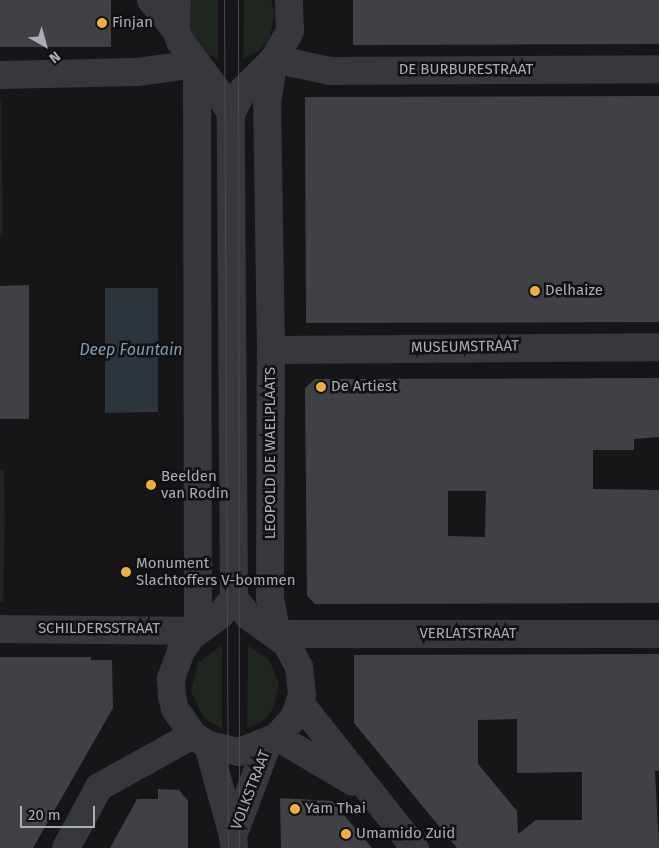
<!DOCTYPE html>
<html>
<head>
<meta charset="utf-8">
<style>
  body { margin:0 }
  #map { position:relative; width:659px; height:848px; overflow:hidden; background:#161618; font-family:"Fira Sans",sans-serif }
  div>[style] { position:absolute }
  .green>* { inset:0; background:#1e261f }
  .water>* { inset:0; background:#2c353c }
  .building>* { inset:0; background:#404145 }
  .minor>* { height:28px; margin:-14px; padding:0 14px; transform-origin:14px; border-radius:14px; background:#37383d }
  .tram>* { height:1px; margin:-0.5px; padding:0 0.5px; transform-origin:0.5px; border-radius:0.5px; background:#4a4c52 }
  .dots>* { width:14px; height:14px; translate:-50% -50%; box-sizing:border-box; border:2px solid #111113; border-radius:50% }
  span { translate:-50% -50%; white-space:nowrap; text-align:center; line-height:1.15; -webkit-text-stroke:5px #111113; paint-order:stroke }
  .poi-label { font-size:15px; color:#a8adb8 }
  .left { translate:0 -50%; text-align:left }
  .street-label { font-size:15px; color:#a8adb8 }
  .water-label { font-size:16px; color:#7f9bb3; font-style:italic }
  .north { position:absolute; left:20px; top:20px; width:50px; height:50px; -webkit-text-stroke:4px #111113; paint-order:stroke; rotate:142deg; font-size:14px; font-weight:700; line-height:20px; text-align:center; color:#a8adb8 }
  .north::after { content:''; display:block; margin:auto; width:18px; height:22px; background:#a8adb8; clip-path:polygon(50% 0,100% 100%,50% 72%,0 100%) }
  .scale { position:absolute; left:20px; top:806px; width:75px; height:22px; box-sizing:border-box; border:2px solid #a8adb8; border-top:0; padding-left:6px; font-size:15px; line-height:18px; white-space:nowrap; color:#a8adb8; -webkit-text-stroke:4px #111113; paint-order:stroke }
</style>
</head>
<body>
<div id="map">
  <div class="green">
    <div style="clip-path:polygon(191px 0,218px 0,218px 59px,205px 53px,190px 33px)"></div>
    <div style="clip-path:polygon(244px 0,271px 0,275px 15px,269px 39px,260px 50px,243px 59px)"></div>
    <div style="clip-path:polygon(0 101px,1px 101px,3px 235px,0 235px)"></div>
    <div style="clip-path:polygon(0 470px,4px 470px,5px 517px,3px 602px,0 602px)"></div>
    <div style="clip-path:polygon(222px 645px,222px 729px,203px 717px,191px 691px,198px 663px)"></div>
    <div style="clip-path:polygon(248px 646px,269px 659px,279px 685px,273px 709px,264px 720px,247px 729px)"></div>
  </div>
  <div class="water">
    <div style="clip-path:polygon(105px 288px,158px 288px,158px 412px,105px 413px)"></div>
  </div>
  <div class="building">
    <div style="clip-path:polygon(0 0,111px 0,111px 47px,0 47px)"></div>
    <div style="clip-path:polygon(353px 0,659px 0,659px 44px,353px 45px)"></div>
    <div style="clip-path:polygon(659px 96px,659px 322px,306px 323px,305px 97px)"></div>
    <div style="clip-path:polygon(29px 285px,29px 419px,0 419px,0 286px)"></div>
    <div style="clip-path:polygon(evenodd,659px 378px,659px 437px,634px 439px,634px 450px,593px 450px,593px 489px,659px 490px,659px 603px,315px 604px,307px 596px,305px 388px,315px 379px,659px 378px,448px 491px,486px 491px,485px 537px,448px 536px,448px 491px)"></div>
    <div style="clip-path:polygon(evenodd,659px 654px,659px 771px,655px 771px,659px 848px,457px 848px,354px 723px,354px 655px,659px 654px,517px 719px,517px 773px,582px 772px,582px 820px,536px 820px,518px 834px,517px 811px,478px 764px,478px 720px,517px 719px)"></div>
    <div style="clip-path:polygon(0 657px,91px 657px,91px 660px,112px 660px,113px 708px,33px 848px,0 848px)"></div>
    <div style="clip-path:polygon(158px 789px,179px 790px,188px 801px,188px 848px,110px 848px,137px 799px,158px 799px)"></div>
    <div style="clip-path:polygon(280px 798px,332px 801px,372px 848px,281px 848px)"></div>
  </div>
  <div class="minor">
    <div style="left:151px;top:0;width:39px;rotate:50deg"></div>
    <div style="left:177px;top:0;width:30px;rotate:92deg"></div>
    <div style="left:176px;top:30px;width:12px;rotate:70deg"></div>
    <div style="left:180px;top:41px;width:65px;rotate:53.1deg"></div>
    <div style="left:219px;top:93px;width:24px;rotate:60deg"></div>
    <div style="left:274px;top:59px;width:57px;rotate:12.1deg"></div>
    <div style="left:330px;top:71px;width:329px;rotate:-0.3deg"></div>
    <div style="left:197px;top:64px;width:567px;rotate:89.9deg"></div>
    <div style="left:0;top:75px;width:137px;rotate:-1.3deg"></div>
    <div style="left:137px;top:72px;width:61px;rotate:-7.6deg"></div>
    <div style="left:271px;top:350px;width:388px;rotate:-0.4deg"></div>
    <div style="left:234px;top:598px;width:22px;rotate:129deg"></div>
    <div style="left:220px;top:615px;width:38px;rotate:143deg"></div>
    <div style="left:190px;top:638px;width:16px;rotate:125deg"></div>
    <div style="left:181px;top:651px;width:30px;rotate:110deg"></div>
    <div style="left:171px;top:679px;width:17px;rotate:87deg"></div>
    <div style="left:172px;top:696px;width:13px;rotate:77deg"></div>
    <div style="left:175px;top:709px;width:32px;rotate:55deg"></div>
    <div style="left:193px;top:735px;width:18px;rotate:34deg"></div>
    <div style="left:208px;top:745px;width:32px;rotate:13deg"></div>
    <div style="left:239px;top:752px;width:41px;rotate:-21.5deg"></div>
    <div style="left:277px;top:737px;width:28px;rotate:-49deg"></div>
    <div style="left:295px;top:716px;width:22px;rotate:-72deg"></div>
    <div style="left:302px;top:695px;width:28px;rotate:-96deg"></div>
    <div style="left:299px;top:667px;width:26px;rotate:-118deg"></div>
    <div style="left:287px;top:644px;width:48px;rotate:-144.3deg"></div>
    <div style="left:248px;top:616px;width:23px;rotate:-128deg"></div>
    <div style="left:234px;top:598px;width:484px;rotate:-90.4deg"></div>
    <div style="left:231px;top:114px;width:27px;rotate:-63deg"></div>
    <div style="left:243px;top:90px;width:44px;rotate:-45deg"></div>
    <div style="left:0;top:629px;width:198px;rotate:0.6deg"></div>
    <div style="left:277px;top:634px;width:37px;rotate:-101deg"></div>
    <div style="left:270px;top:598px;width:248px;rotate:-89.8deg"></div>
    <div style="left:271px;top:350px;width:246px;rotate:-90.9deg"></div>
    <div style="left:267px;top:104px;width:46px;rotate:-81.2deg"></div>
    <div style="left:274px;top:59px;width:32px;rotate:-60deg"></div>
    <div style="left:290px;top:31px;width:31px;rotate:-92deg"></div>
    <div style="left:277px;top:634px;width:382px"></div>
    <div style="left:300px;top:703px;width:185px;rotate:51.6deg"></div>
    <div style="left:277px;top:737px;width:88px;rotate:30.6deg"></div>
    <div style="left:208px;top:745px;width:94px;rotate:74.6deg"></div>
    <div style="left:233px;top:836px;width:12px;rotate:85deg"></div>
    <div style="left:233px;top:836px;width:99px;rotate:-69.4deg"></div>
    <div style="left:66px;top:848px;width:69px;rotate:-61.6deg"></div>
    <div style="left:99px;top:787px;width:107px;rotate:-29deg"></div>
  </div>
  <div class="tram">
    <div style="left:224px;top:0;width:848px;rotate:89.73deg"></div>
    <div style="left:238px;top:0;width:848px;rotate:89.93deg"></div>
  </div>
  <div class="dots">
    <div style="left:102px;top:23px;background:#f2b134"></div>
    <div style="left:535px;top:291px;background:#f2b134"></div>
    <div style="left:321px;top:387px;background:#f2b134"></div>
    <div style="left:151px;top:485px;background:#f2b134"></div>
    <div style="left:126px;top:572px;background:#f2b134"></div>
    <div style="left:295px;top:809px;background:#f2b134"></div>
    <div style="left:346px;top:834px;background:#f2b134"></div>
  </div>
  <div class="poi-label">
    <span class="left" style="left:112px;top:23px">Finjan</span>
    <span class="left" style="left:545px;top:291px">Delhaize</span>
    <span class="left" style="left:331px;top:387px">De Artiest</span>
    <span class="left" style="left:161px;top:485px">Beelden<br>van Rodin</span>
    <span class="left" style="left:136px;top:572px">Monument<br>Slachtoffers V-bommen</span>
    <span class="left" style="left:305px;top:809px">Yam Thai</span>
    <span class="left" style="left:356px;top:834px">Umamido Zuid</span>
  </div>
  <div class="street-label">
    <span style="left:466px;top:70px">DE BURBURESTRAAT</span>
    <span style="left:465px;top:347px;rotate:-1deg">MUSEUMSTRAAT</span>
    <span style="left:271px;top:453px;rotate:-90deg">LEOPOLD DE WAELPLAATS</span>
    <span style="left:99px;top:629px">SCHILDERSSTRAAT</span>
    <span style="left:468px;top:634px">VERLATSTRAAT</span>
    <span style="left:251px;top:790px;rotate:-69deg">VOLKSTRAAT</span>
  </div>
  <div class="water-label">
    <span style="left:131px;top:350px">Deep Fountain</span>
  </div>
  <div class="north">N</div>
  <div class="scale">20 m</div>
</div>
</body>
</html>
